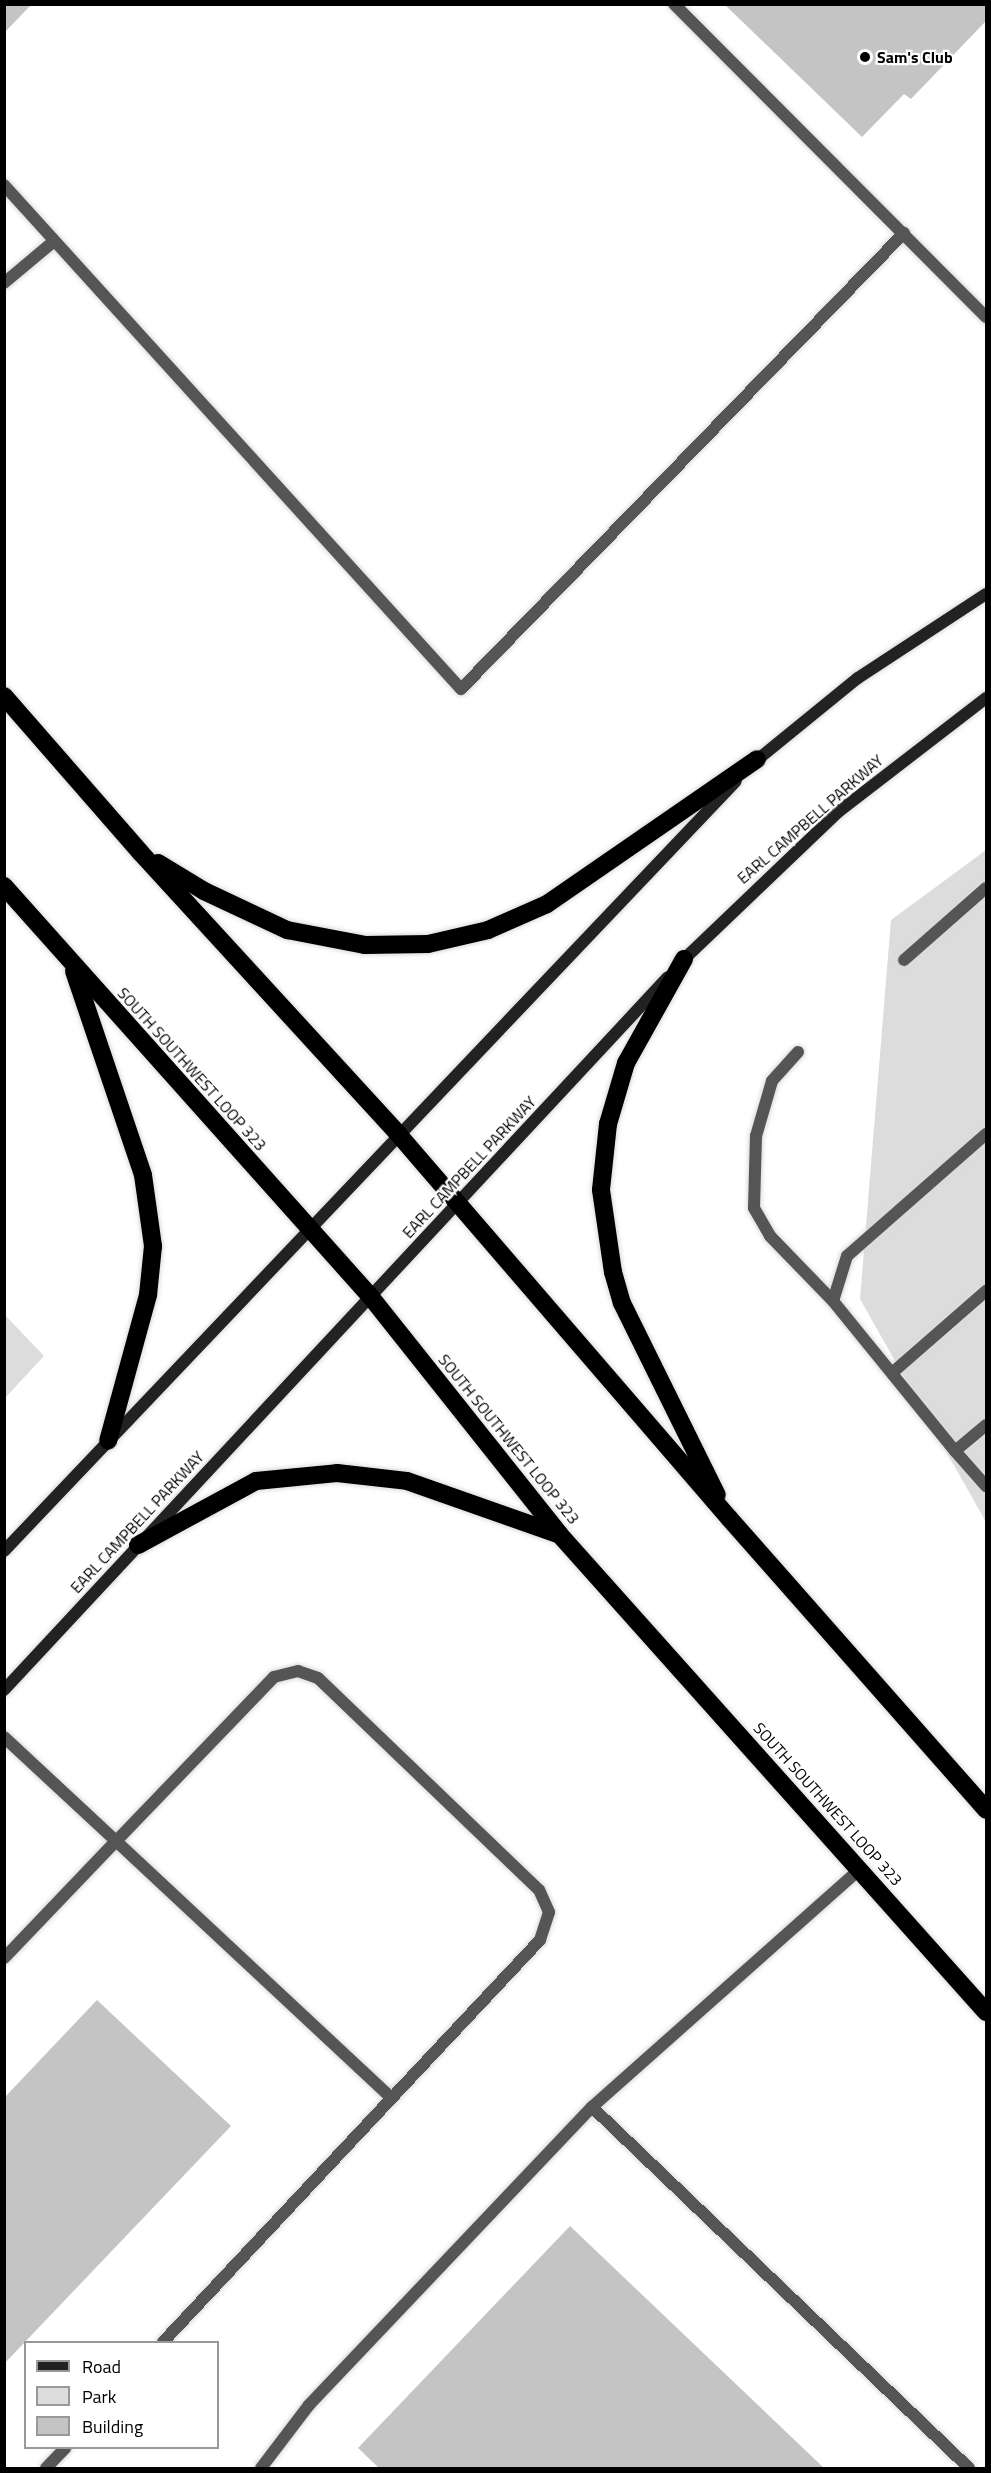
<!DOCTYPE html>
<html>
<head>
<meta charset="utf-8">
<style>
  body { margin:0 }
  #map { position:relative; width:991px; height:2473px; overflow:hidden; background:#fff; font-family:"Titillium Web",sans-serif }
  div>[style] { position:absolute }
  .green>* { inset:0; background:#dcdcdc }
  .building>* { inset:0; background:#c4c4c4 }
  .roads { filter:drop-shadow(0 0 2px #dbdbdb) drop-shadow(0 0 2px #dbdbdb) }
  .lane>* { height:12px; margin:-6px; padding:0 6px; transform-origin:6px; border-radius:6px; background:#555 }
  .secondary>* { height:12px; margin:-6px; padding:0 6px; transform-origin:6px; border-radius:6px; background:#222 }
  .highway>* { height:18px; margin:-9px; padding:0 9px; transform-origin:9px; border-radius:9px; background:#000 }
  .dots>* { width:16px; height:16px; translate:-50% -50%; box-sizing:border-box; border:3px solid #fff; border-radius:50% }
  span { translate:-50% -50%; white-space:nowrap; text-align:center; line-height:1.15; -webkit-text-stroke:4.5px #fff; paint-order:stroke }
  .poi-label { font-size:16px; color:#000; font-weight:700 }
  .left { translate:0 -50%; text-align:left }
  .street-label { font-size:16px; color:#000 }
  .frame { position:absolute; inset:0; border:6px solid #000; pointer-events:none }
  .legend { position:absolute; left:24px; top:2341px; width:195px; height:108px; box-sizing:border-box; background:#fff; border:2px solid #999; margin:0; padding:8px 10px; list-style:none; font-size:18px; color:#000 }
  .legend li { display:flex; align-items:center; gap:12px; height:30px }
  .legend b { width:30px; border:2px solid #999 }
</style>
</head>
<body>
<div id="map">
  <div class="green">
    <div style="clip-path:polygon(986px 850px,986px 1522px,860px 1299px,891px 920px)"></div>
    <div style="clip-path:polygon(5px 1315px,44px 1356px,5px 1398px,4px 1398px)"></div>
  </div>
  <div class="building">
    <div style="clip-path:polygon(4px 4px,32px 4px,4px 33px)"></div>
    <div style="clip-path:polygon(724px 4px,986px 4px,986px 21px,911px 99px,904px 94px,862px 137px)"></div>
    <div style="clip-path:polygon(97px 2000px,231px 2126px,4px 2364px,4px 2098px)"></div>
    <div style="clip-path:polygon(570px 2226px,824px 2468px,379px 2468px,358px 2448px)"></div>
  </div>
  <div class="roads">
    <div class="lane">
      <div style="left:674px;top:4px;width:442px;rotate:45.1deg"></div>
      <div style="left:4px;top:185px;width:680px;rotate:47.8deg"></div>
      <div style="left:461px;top:689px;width:636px;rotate:-45.83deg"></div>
      <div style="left:4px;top:283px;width:64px;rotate:-39.9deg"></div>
      <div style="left:904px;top:960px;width:109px;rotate:-41.3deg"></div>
      <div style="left:798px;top:1052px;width:39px;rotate:132deg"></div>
      <div style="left:772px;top:1081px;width:57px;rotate:106.2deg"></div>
      <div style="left:756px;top:1136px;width:72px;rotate:91.6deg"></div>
      <div style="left:754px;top:1208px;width:32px;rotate:60deg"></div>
      <div style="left:770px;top:1236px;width:91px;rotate:45.9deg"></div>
      <div style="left:986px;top:1134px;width:185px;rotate:138.7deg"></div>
      <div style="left:847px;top:1256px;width:47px;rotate:107.3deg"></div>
      <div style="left:833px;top:1301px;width:193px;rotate:50.9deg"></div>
      <div style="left:955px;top:1451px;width:40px;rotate:-40deg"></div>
      <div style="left:892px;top:1373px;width:125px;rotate:-41.1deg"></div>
      <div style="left:955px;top:1451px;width:47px;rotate:48.5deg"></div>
      <div style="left:4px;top:1737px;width:153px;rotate:42.9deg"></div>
      <div style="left:116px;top:1841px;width:162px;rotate:133.7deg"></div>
      <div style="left:592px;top:2107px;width:522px;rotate:43.76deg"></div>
      <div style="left:163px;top:2342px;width:551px;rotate:-46.84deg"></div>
      <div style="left:540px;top:1940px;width:29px;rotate:-72deg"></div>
      <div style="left:549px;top:1912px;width:24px;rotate:-114deg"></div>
      <div style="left:539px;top:1890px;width:306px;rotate:-136.2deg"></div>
      <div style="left:318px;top:1678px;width:21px;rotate:-161deg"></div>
      <div style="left:298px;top:1671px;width:25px;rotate:166deg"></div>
      <div style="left:274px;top:1677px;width:228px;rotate:133.9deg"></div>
      <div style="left:116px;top:1841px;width:376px;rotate:43deg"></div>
      <div style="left:46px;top:2468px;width:28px;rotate:-46deg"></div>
      <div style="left:261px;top:2468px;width:79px;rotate:-52.7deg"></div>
      <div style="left:309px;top:2405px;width:411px;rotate:-46.5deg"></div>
      <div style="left:592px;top:2107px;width:358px;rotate:-41.6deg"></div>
    </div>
    <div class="secondary">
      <div style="left:752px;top:764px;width:136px;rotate:-39.1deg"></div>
      <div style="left:858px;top:678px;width:153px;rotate:-33.3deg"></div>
      <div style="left:679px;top:964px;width:220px;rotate:-43.7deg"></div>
      <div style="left:838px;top:812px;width:187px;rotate:-37.6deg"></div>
      <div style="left:4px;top:1551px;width:1062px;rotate:-46.45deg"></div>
      <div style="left:4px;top:1690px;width:974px;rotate:-47.04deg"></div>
    </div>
    <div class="highway">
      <div style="left:4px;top:696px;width:207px;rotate:48.9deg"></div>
      <div style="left:140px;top:852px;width:384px;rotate:47.5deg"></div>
      <div style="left:399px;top:1135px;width:506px;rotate:49.25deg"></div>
      <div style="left:729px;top:1518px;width:389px;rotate:48.6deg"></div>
      <div style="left:158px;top:863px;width:54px;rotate:31.3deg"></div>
      <div style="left:204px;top:891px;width:92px;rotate:25.2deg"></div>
      <div style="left:287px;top:930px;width:79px;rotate:10.9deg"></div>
      <div style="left:365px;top:945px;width:63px;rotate:-0.9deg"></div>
      <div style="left:428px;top:944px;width:62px;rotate:-13.1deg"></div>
      <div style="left:488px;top:930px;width:64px;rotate:-23.8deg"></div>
      <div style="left:547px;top:904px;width:255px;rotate:-34.6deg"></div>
      <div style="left:4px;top:886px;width:550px;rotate:48.25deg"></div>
      <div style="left:370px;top:1296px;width:305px;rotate:51.5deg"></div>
      <div style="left:560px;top:1535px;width:640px;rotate:48.23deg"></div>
      <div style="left:684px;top:959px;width:119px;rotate:119.1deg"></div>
      <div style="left:626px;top:1063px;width:64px;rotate:106.4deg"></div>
      <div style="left:608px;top:1124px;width:66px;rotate:96.1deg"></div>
      <div style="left:601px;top:1190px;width:83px;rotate:81.7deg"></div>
      <div style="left:613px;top:1272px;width:32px;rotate:74deg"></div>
      <div style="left:622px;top:1303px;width:214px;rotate:63.7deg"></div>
      <div style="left:74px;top:971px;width:215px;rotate:71.3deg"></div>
      <div style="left:143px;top:1175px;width:72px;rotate:82deg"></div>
      <div style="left:153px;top:1246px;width:49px;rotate:95.8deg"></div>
      <div style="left:148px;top:1295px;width:151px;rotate:105.3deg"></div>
      <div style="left:138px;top:1545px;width:134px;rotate:-28.5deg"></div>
      <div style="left:256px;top:1481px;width:81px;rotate:-5.6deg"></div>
      <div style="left:337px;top:1473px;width:70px;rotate:6.5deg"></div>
      <div style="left:407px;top:1481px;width:162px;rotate:19.4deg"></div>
    </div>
  </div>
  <div class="dots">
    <div style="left:865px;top:57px;background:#000"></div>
  </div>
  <div class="poi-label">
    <span class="left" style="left:877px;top:57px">Sam's Club</span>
  </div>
  <div class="street-label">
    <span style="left:810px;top:819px;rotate:-41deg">EARL CAMPBELL PARKWAY</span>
    <span style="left:192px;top:1069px;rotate:48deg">SOUTH SOUTHWEST LOOP 323</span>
    <span style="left:469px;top:1167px;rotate:-47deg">EARL CAMPBELL PARKWAY</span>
    <span style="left:509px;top:1439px;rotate:51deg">SOUTH SOUTHWEST LOOP 323</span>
    <span style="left:137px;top:1522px;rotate:-47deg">EARL CAMPBELL PARKWAY</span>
    <span style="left:828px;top:1804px;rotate:48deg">SOUTH SOUTHWEST LOOP 323</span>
  </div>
  <div class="frame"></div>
  <ul class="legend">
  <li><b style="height:8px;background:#222"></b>Road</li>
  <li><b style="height:16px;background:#dcdcdc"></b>Park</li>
  <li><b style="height:16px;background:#c4c4c4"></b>Building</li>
  </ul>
</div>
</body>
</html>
